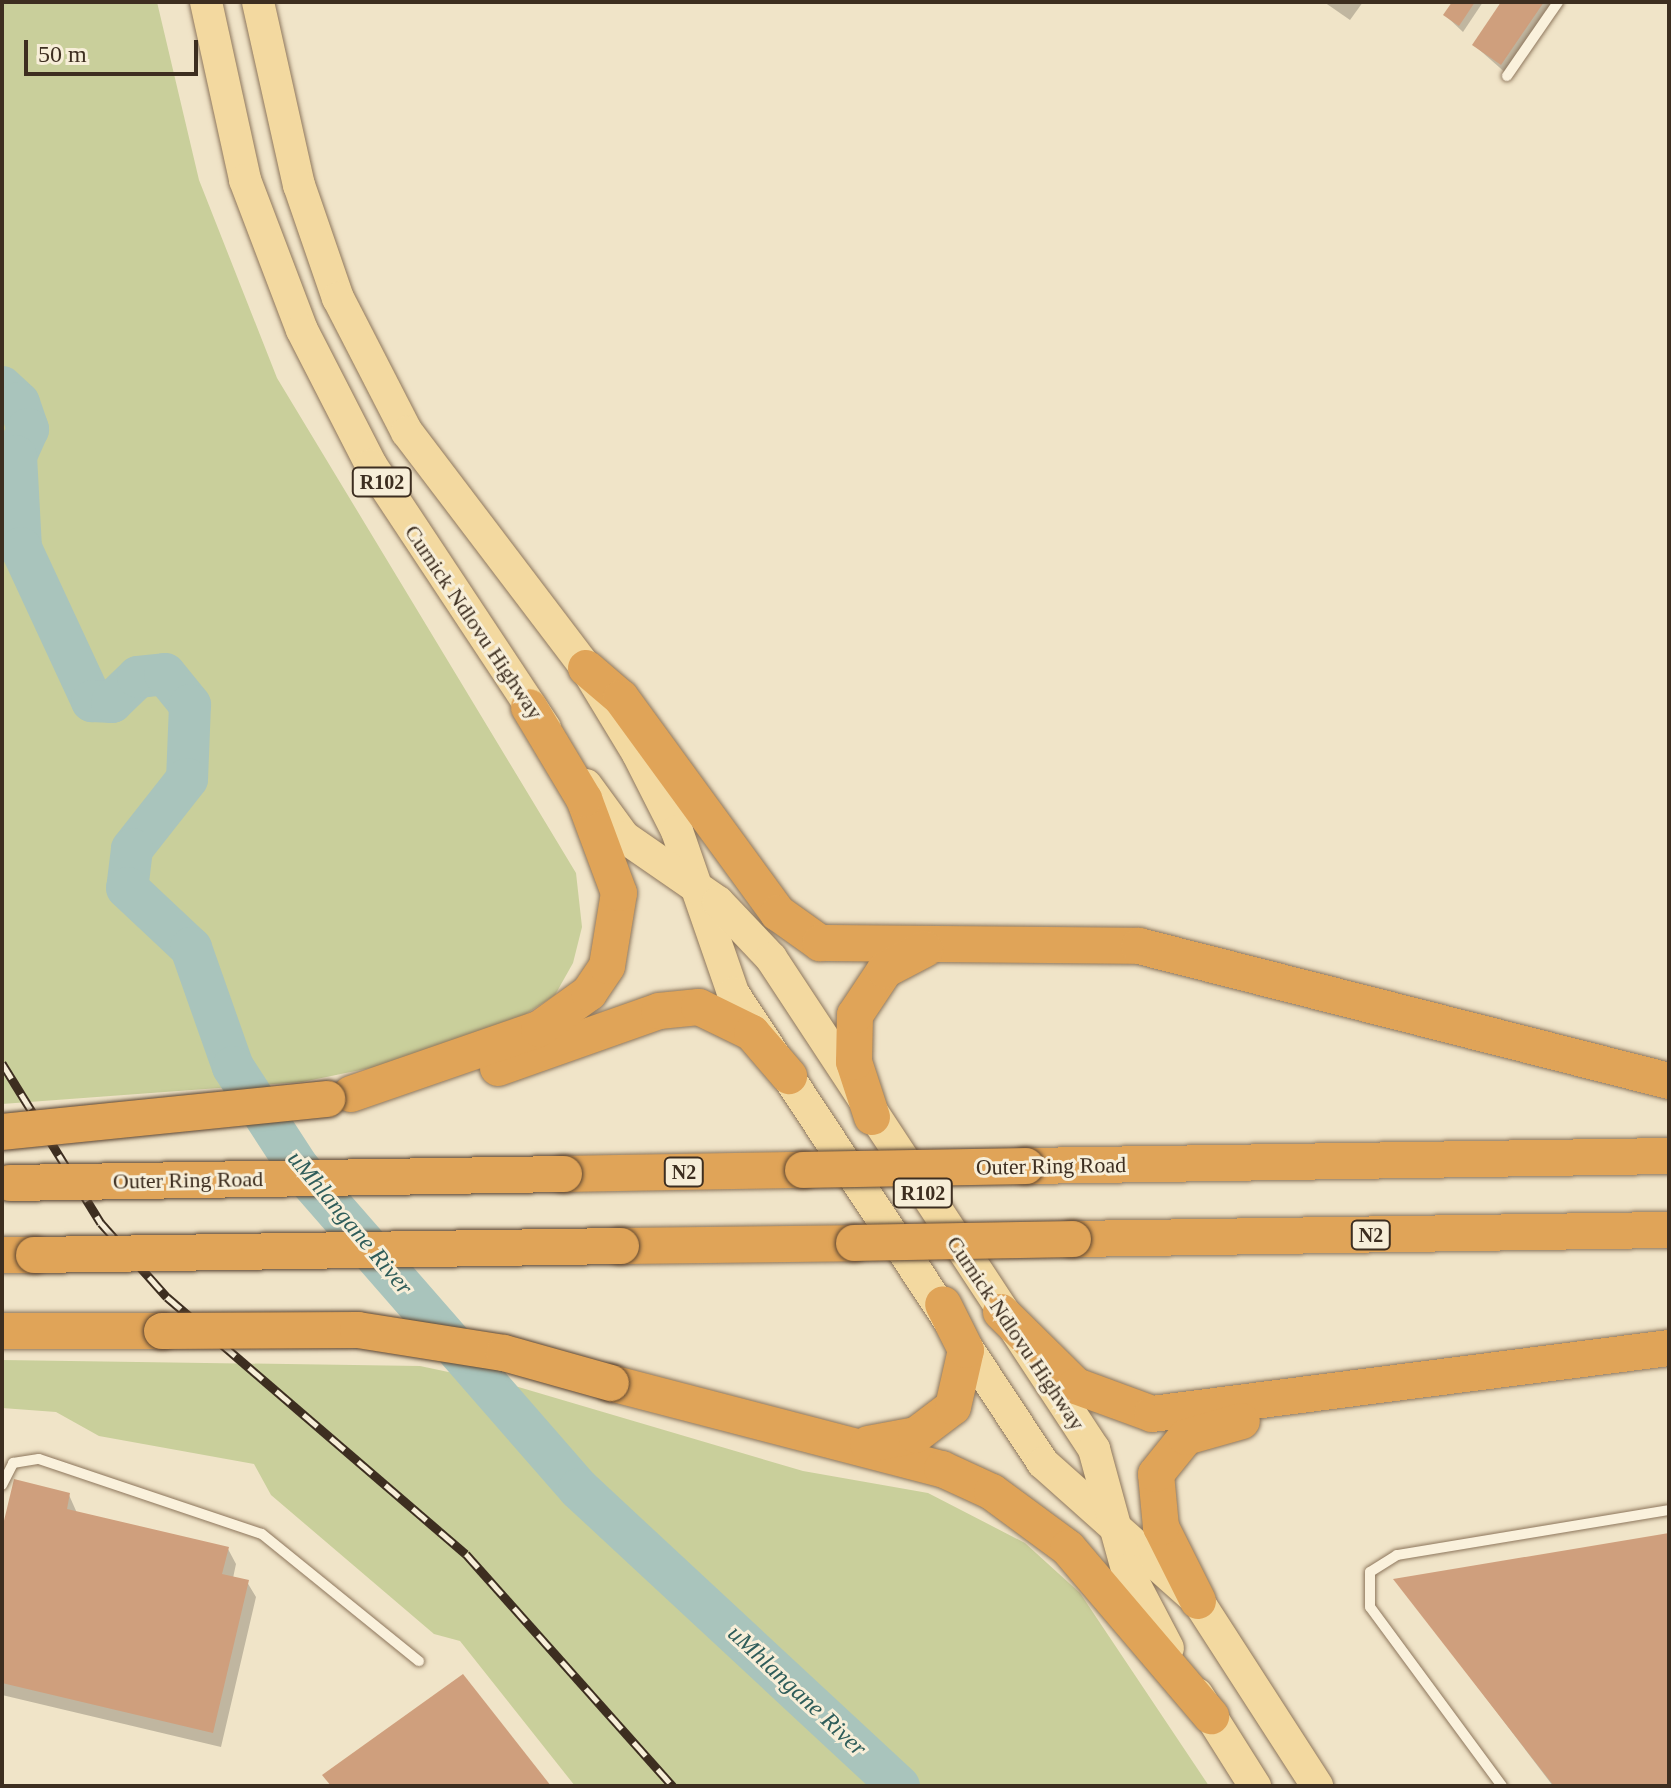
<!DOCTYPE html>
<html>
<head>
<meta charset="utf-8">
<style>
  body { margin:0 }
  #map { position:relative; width:1671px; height:1788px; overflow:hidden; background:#f0e4c8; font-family:"Times New Roman",serif }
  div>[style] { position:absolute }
  .green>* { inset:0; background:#c9cf9b }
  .shadow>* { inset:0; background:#0003 }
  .river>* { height:42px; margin:-21px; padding:0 21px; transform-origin:21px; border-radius:21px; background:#a9c4bc }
  .building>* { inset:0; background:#cf9f7d }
  .roads { filter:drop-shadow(0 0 2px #8d765c) drop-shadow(0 0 2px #8d765c) }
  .lane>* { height:10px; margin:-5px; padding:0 5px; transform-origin:5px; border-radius:5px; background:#faf1dc }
  .primary>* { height:32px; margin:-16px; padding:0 16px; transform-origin:16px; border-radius:16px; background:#f3d9a0 }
  .highway>* { height:36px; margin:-18px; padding:0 18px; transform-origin:18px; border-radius:18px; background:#e0a458 }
  .rail>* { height:9px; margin-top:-4.5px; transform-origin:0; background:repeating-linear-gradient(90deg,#f7eed8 0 18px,#3d2e20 0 36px); box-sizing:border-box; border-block:2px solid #3d2e20 }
  .bridges { filter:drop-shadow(0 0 2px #5b4430) drop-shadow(0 0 2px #5b4430) }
  .highway-bridge>* { height:36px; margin:-18px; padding:0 18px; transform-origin:18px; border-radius:18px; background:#e0a458 }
  span { translate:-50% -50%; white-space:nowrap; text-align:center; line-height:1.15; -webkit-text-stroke:6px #f7eed8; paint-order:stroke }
  .shield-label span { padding:2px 6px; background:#f7eed8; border:2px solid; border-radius:6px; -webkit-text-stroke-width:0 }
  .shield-label { font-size:20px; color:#3d2e20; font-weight:700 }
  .street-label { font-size:22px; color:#3d2e20 }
  .water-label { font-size:24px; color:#2f5d5a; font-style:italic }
  .frame { position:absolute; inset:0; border:4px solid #3d2e20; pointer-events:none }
  .scale { position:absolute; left:24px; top:40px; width:174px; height:36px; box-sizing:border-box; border:4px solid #3d2e20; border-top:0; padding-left:10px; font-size:24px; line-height:28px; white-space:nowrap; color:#3d2e20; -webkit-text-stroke:6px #f7eed8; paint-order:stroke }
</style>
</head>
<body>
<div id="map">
  <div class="green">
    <div style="clip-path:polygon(2px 2px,157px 2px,199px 180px,277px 378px,576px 873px,582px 927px,573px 963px,555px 995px,517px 1020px,375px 1067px,302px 1082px,2px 1104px)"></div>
    <div style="clip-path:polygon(2px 1360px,420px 1366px,515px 1386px,803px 1471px,928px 1493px,1025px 1543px,1080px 1593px,1209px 1786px,575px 1786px,460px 1641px,434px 1634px,271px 1495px,254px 1464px,99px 1436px,56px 1412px,2px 1408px)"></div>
  </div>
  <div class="shadow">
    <div style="clip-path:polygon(1324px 2px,1363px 2px,1350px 20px)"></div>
    <div style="clip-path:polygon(1455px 2px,1483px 2px,1463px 32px,1445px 15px)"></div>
    <div style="clip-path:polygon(1504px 2px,1558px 2px,1508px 75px,1474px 45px)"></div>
    <div style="clip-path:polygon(69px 1495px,77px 1513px,228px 1549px,236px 1564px,233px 1578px,247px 1582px,256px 1597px,221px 1747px,2px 1695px,2px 1538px)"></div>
    <div style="clip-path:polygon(1669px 1535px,1669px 1786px,1553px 1786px,1396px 1580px)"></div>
  </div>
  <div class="river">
    <div style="left:2px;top:387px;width:23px;rotate:43deg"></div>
    <div style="left:19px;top:403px;width:28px;rotate:71deg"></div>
    <div style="left:28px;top:429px;width:30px;rotate:114deg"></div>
    <div style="left:16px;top:456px;width:92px;rotate:86.9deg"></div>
    <div style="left:21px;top:548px;width:169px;rotate:65.1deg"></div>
    <div style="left:92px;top:701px;width:20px;rotate:3deg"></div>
    <div style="left:112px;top:702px;width:36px;rotate:-44deg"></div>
    <div style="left:138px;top:677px;width:27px;rotate:-6deg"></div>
    <div style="left:165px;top:674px;width:40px;rotate:51deg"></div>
    <div style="left:190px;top:705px;width:74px;rotate:92.3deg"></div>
    <div style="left:187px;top:779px;width:89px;rotate:128.2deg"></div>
    <div style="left:132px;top:849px;width:39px;rotate:97deg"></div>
    <div style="left:127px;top:888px;width:88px;rotate:43.2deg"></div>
    <div style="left:191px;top:948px;width:126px;rotate:70.6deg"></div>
    <div style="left:233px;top:1067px;width:119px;rotate:57deg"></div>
    <div style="left:298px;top:1167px;width:427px;rotate:48.9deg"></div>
    <div style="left:579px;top:1489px;width:437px;rotate:42.9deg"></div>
  </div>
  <div class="building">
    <div style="clip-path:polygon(1452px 2px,1475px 2px,1459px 26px,1443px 15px)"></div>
    <div style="clip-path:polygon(1501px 2px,1544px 2px,1501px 65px,1472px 45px)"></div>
    <div style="clip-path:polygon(14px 1479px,70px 1493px,67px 1509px,229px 1547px,222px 1574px,249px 1580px,213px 1733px,2px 1683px,2px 1529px)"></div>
    <div style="clip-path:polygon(1669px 1533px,1669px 1786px,1554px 1786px,1393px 1579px)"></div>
    <div style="clip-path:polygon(463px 1674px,551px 1786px,331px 1786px,322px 1775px)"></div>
  </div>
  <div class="roads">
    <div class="lane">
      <div style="left:1507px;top:76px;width:90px;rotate:-55.4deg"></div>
      <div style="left:2px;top:1485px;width:25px;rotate:-63deg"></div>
      <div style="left:13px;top:1463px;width:26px;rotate:-9deg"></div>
      <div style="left:39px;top:1459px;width:235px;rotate:18.6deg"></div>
      <div style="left:262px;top:1534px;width:202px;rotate:39deg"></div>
      <div style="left:1502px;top:1786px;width:222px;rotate:-126.4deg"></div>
      <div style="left:1370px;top:1607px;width:35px;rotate:-90deg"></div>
      <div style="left:1370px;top:1572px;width:32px;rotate:-32deg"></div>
      <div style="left:1397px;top:1555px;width:276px;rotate:-9.4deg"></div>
    </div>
    <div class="primary">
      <div style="left:206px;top:2px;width:182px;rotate:77.6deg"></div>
      <div style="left:245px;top:180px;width:160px;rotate:69.2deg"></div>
      <div style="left:302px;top:330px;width:152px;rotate:62.9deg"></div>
      <div style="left:371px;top:465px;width:315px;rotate:56.5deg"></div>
      <div style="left:258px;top:2px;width:188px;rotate:77.4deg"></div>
      <div style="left:299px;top:185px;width:120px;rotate:71deg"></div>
      <div style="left:338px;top:298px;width:151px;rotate:62.8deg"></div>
      <div style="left:407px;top:432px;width:296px;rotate:52.8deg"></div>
      <div style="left:586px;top:668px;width:100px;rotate:58.8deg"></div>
      <div style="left:638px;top:754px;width:86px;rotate:63.1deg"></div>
      <div style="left:677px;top:831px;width:171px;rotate:70.9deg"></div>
      <div style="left:733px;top:993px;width:563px;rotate:56.59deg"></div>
      <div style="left:1043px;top:1463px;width:208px;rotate:41.7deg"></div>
      <div style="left:1198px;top:1601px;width:220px;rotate:57.2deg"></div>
      <div style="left:586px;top:785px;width:64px;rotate:53.8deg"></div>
      <div style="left:624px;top:837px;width:114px;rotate:34.7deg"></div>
      <div style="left:718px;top:902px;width:77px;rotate:46.6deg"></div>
      <div style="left:771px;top:958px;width:588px;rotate:56.66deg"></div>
      <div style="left:1094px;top:1449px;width:125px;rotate:74.7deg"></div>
      <div style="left:1127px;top:1570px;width:88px;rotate:62.3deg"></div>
      <div style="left:1197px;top:1694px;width:109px;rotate:57.8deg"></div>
    </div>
    <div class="highway">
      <div style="left:586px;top:668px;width:46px;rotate:40.6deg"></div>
      <div style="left:621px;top:698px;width:266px;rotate:53.9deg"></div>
      <div style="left:778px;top:913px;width:52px;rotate:35.5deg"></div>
      <div style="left:820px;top:943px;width:319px;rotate:0.5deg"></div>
      <div style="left:1139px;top:946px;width:547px;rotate:14.29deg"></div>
      <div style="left:498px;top:1068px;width:171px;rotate:-19.5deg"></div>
      <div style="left:659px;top:1011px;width:40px;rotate:-5.7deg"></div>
      <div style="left:699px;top:1007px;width:59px;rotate:26.1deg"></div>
      <div style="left:752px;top:1033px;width:57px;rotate:49.3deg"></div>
      <div style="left:351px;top:1094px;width:199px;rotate:-19.1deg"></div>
      <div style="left:539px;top:1029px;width:62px;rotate:-35.8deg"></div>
      <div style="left:589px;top:993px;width:32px;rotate:-56deg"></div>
      <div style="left:607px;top:966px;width:74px;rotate:-80.7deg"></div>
      <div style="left:619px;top:893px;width:100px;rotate:-110.4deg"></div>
      <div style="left:584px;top:799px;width:107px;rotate:-120.9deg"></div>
      <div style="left:872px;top:1117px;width:58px;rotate:-108.1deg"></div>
      <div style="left:854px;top:1062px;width:47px;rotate:-88.8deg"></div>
      <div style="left:855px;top:1015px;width:54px;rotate:-56.3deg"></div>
      <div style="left:885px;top:970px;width:45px;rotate:-27.7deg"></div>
      <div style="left:1026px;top:1166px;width:643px;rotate:-0.89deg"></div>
      <div style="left:564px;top:1174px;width:239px;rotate:-1deg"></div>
      <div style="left:1073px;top:1239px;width:596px;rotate:-0.87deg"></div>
      <div style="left:621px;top:1246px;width:233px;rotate:-0.7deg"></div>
      <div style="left:2px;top:1255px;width:32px"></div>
      <div style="left:1001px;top:1312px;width:105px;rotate:44.6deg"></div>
      <div style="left:1076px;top:1386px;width:81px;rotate:20.2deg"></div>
      <div style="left:1152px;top:1414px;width:521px;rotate:-7.28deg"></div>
      <div style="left:2px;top:1331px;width:160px"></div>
      <div style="left:611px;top:1383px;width:342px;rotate:14.6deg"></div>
      <div style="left:942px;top:1469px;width:55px;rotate:24.7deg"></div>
      <div style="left:992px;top:1492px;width:94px;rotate:36.4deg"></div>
      <div style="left:1068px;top:1548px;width:221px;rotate:49.6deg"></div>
      <div style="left:868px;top:1444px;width:49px;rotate:-10.6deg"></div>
      <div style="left:916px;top:1435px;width:46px;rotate:-37.1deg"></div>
      <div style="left:953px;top:1407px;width:58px;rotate:-77.2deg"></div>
      <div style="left:966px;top:1350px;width:51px;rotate:-116.6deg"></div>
      <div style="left:1198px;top:1601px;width:83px;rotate:-116.6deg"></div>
      <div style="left:1161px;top:1527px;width:53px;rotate:-95.4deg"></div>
      <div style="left:1156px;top:1474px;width:48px;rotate:-51deg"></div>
      <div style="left:1186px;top:1437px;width:58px;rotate:-15.9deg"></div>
    </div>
  </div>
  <div class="rail">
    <div style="left:2px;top:1063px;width:188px;rotate:58.3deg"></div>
    <div style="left:101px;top:1223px;width:99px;rotate:48.3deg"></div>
    <div style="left:167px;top:1297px;width:394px;rotate:40.7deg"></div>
    <div style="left:466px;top:1554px;width:311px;rotate:48.3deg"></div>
  </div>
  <div class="bridges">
    <div class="highway-bridge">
      <div style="left:2px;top:1132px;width:327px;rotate:-5.8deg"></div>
      <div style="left:803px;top:1170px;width:223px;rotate:-1deg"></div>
      <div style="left:10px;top:1183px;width:554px;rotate:-0.93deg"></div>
      <div style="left:854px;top:1243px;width:219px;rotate:-1deg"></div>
      <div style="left:34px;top:1255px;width:587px;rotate:-0.88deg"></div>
      <div style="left:162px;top:1331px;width:196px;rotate:-0.3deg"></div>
      <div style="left:358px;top:1330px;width:148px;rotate:9deg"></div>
      <div style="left:504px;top:1353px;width:111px;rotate:15.7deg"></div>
    </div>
  </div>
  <div class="shield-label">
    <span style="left:382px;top:482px">R102</span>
    <span style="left:684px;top:1172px">N2</span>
    <span style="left:923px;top:1193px">R102</span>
    <span style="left:1371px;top:1235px">N2</span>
  </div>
  <div class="street-label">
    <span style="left:474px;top:622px;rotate:56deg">Curnick Ndlovu Highway</span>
    <span style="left:1051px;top:1166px;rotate:-1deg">Outer Ring Road</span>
    <span style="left:188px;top:1180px;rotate:-1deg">Outer Ring Road</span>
    <span style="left:1016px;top:1333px;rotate:56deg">Curnick Ndlovu Highway</span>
  </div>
  <div class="water-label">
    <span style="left:350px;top:1223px;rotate:50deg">uMhlangane River</span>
    <span style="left:797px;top:1691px;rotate:43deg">uMhlangane River</span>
  </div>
  <div class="frame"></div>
  <div class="scale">50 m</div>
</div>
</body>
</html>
